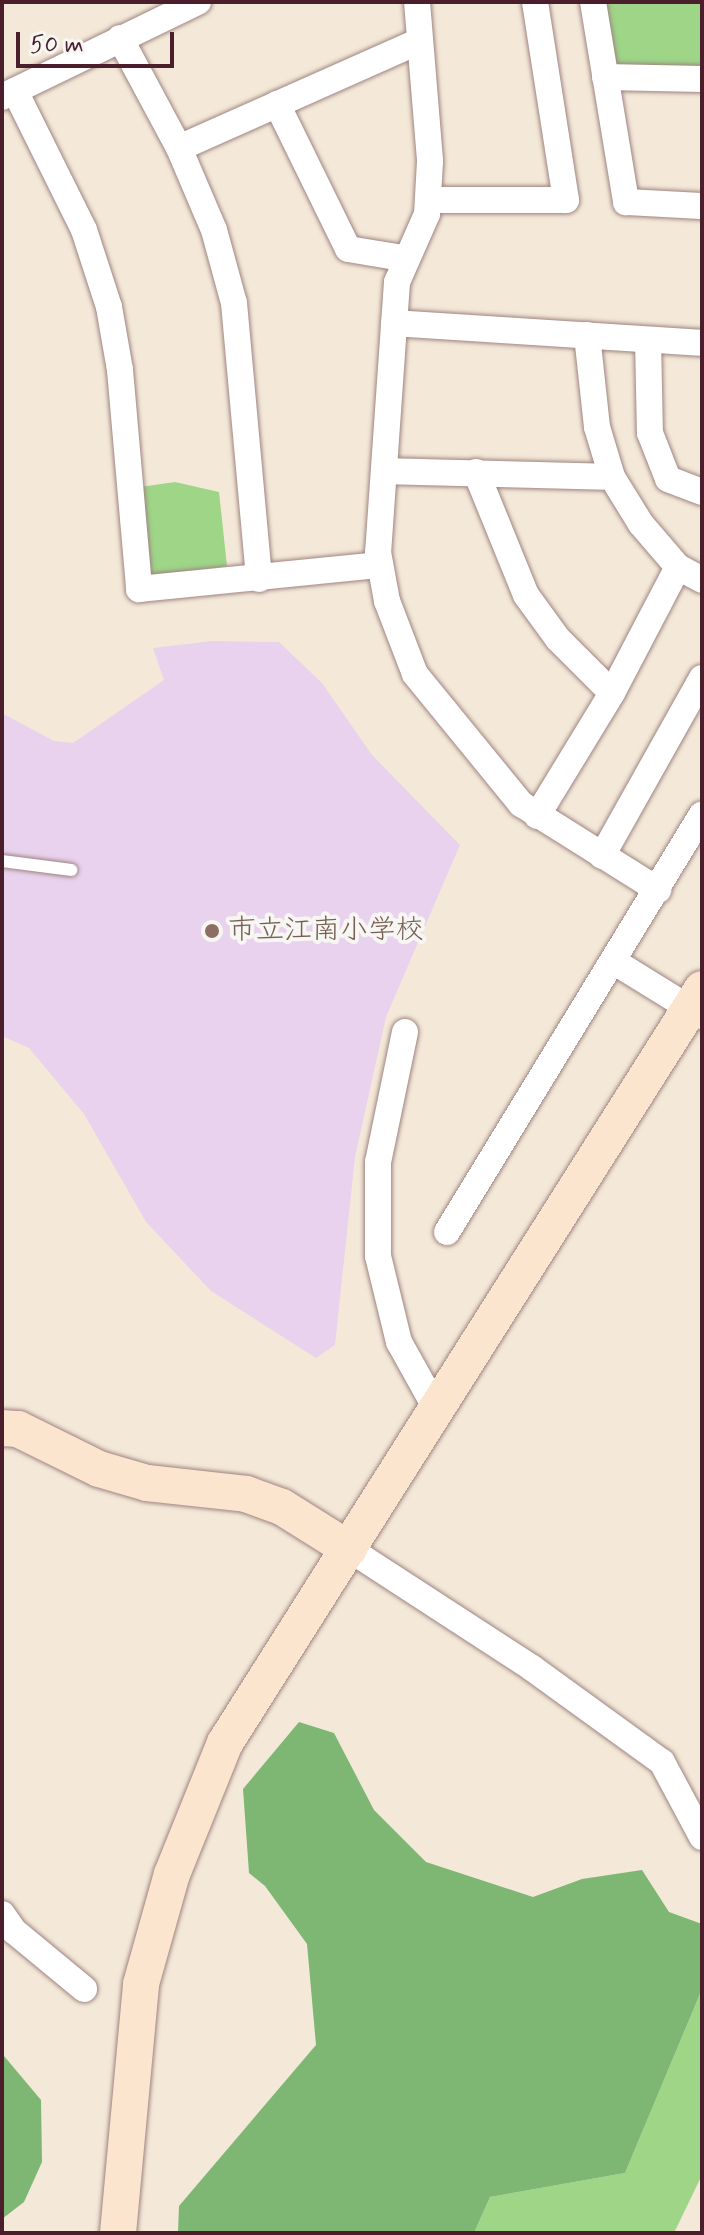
<!DOCTYPE html>
<html>
<head>
<meta charset="utf-8">
<style>
  body { margin:0 }
  #map { position:relative; width:704px; height:2235px; overflow:hidden; background:#f4e9d8; font-family:Mynerve,"Klee One",sans-serif }
  div>[style] { position:absolute }
  .built>* { inset:0; background:#e9d2ed }
  .green>* { inset:0; background:#9ed587 }
  .forest>* { inset:0; background:#7eb674 }
  .roads { filter:drop-shadow(0 0 2px #9f8482) drop-shadow(0 0 2px #9f8482) }
  .lane>* { height:12px; margin:-6px; padding:0 6px; transform-origin:6px; border-radius:6px; background:#fff }
  .street>* { height:26px; margin:-13px; padding:0 13px; transform-origin:13px; border-radius:13px; background:#fff }
  .secondary>* { height:36px; margin:-18px; padding:0 18px; transform-origin:18px; border-radius:18px; background:#fbe5cf }
  .dots>* { width:22px; height:22px; translate:-50% -50%; box-sizing:border-box; border:4px solid #f6f6f2; border-radius:50% }
  span { translate:-50% -50%; white-space:nowrap; text-align:center; line-height:1.15; -webkit-text-stroke:8px #f6f6f2; paint-order:stroke }
  .education-label { font-size:28px; color:#785e54 }
  .left { translate:0 -50%; text-align:left }
  .frame { position:absolute; inset:0; border:4px solid #4a1f2b; pointer-events:none }
  .scale { position:absolute; left:16px; top:32px; width:158px; height:36px; box-sizing:border-box; border:4px solid #4a1f2b; border-top:0; padding-left:10px; font-size:24px; line-height:28px; white-space:nowrap; color:#4a1f2b; -webkit-text-stroke:6px #f6f6f2; paint-order:stroke }
</style>
</head>
<body>
<div id="map">
  <div class="built">
    <div style="clip-path:polygon(212px 641px,279px 642px,322px 683px,372px 755px,460px 845px,386px 1017px,355px 1157px,335px 1345px,316px 1358px,211px 1291px,146px 1222px,84px 1114px,29px 1048px,2px 1036px,2px 713px,54px 741px,73px 743px,164px 680px,153px 648px)"></div>
  </div>
  <div class="green">
    <div style="clip-path:polygon(603px 2px,702px 2px,702px 70px,614px 68px)"></div>
    <div style="clip-path:polygon(175px 482px,219px 492px,227px 566px,146px 579px,140px 487px)"></div>
    <div style="clip-path:polygon(702px 1989px,702px 2175px,674px 2233px,474px 2233px,490px 2197px,625px 2173px)"></div>
  </div>
  <div class="forest">
    <div style="clip-path:polygon(299px 1722px,334px 1733px,374px 1810px,426px 1862px,533px 1897px,582px 1879px,642px 1870px,669px 1912px,702px 1924px,702px 1989px,625px 2173px,490px 2197px,474px 2233px,178px 2233px,179px 2206px,316px 2045px,307px 1944px,265px 1886px,249px 1873px,243px 1789px)"></div>
    <div style="clip-path:polygon(4px 2056px,41px 2100px,42px 2162px,24px 2202px,2px 2219px)"></div>
  </div>
  <div class="roads">
    <div class="lane">
      <div style="left:2px;top:861px;width:70px;rotate:7.4deg"></div>
    </div>
    <div class="street">
      <div style="left:417px;top:2px;width:160px;rotate:85.3deg"></div>
      <div style="left:430px;top:161px;width:53px;rotate:93.2deg"></div>
      <div style="left:427px;top:214px;width:74px;rotate:113.8deg"></div>
      <div style="left:397px;top:282px;width:271px;rotate:94deg"></div>
      <div style="left:378px;top:552px;width:50px;rotate:79.6deg"></div>
      <div style="left:387px;top:601px;width:78px;rotate:69deg"></div>
      <div style="left:415px;top:674px;width:168px;rotate:50.8deg"></div>
      <div style="left:521px;top:804px;width:162px;rotate:32.1deg"></div>
      <div style="left:593px;top:2px;width:203px;rotate:80.6deg"></div>
      <div style="left:626px;top:202px;width:76px;rotate:3deg"></div>
      <div style="left:120px;top:38px;width:125px;rotate:61.8deg"></div>
      <div style="left:179px;top:148px;width:89px;rotate:66.9deg"></div>
      <div style="left:214px;top:230px;width:76px;rotate:74.7deg"></div>
      <div style="left:234px;top:303px;width:277px;rotate:84.8deg"></div>
      <div style="left:605px;top:77px;width:97px;rotate:1.2deg"></div>
      <div style="left:15px;top:91px;width:155px;rotate:63.6deg"></div>
      <div style="left:84px;top:230px;width:81px;rotate:72deg"></div>
      <div style="left:109px;top:307px;width:64px;rotate:80.1deg"></div>
      <div style="left:120px;top:370px;width:220px;rotate:85deg"></div>
      <div style="left:139px;top:589px;width:242px;rotate:-5.7deg"></div>
      <div style="left:2px;top:97px;width:218px;rotate:-25.9deg"></div>
      <div style="left:277px;top:104px;width:161px;rotate:63.9deg"></div>
      <div style="left:348px;top:249px;width:56px;rotate:9.3deg"></div>
      <div style="left:179px;top:148px;width:263px;rotate:-24deg"></div>
      <div style="left:428px;top:200px;width:138px"></div>
      <div style="left:566px;top:200px;width:200px;rotate:-98.9deg"></div>
      <div style="left:394px;top:323px;width:309px;rotate:3.7deg"></div>
      <div style="left:587px;top:335px;width:93px;rotate:83.8deg"></div>
      <div style="left:597px;top:427px;width:52px;rotate:73.3deg"></div>
      <div style="left:612px;top:477px;width:55px;rotate:58.3deg"></div>
      <div style="left:641px;top:524px;width:57px;rotate:49.3deg"></div>
      <div style="left:678px;top:567px;width:27px;rotate:28deg"></div>
      <div style="left:648px;top:340px;width:93px;rotate:88.8deg"></div>
      <div style="left:650px;top:433px;width:49px;rotate:68.6deg"></div>
      <div style="left:668px;top:479px;width:36px;rotate:21deg"></div>
      <div style="left:384px;top:471px;width:228px;rotate:1.5deg"></div>
      <div style="left:476px;top:472px;width:133px;rotate:67.9deg"></div>
      <div style="left:526px;top:595px;width:54px;rotate:54deg"></div>
      <div style="left:558px;top:639px;width:76px;rotate:45deg"></div>
      <div style="left:537px;top:816px;width:144px;rotate:-58.6deg"></div>
      <div style="left:612px;top:693px;width:142px;rotate:-62.4deg"></div>
      <div style="left:602px;top:856px;width:204px;rotate:-60.7deg"></div>
      <div style="left:613px;top:961px;width:105px;rotate:31.7deg"></div>
      <div style="left:405px;top:1032px;width:133px;rotate:101.7deg"></div>
      <div style="left:378px;top:1162px;width:94px;rotate:90deg"></div>
      <div style="left:378px;top:1256px;width:89px;rotate:76.3deg"></div>
      <div style="left:399px;top:1342px;width:72px;rotate:60.9deg"></div>
      <div style="left:447px;top:1232px;width:489px;rotate:-58.6deg"></div>
      <div style="left:349px;top:1549px;width:218px;rotate:33deg"></div>
      <div style="left:532px;top:1668px;width:160px;rotate:35.9deg"></div>
      <div style="left:662px;top:1762px;width:85px;rotate:61.9deg"></div>
      <div style="left:2px;top:1914px;width:21px;rotate:55deg"></div>
      <div style="left:14px;top:1931px;width:91px;rotate:39.6deg"></div>
    </div>
    <div class="secondary">
      <div style="left:2px;top:1428px;width:16px;rotate:4deg"></div>
      <div style="left:18px;top:1429px;width:90px;rotate:26.3deg"></div>
      <div style="left:99px;top:1469px;width:50px;rotate:16.3deg"></div>
      <div style="left:147px;top:1483px;width:100px;rotate:6.3deg"></div>
      <div style="left:246px;top:1494px;width:38px;rotate:20deg"></div>
      <div style="left:282px;top:1507px;width:79px;rotate:32.1deg"></div>
      <div style="left:118px;top:2233px;width:250px;rotate:-84.7deg"></div>
      <div style="left:141px;top:1984px;width:114px;rotate:-74.3deg"></div>
      <div style="left:172px;top:1874px;width:141px;rotate:-68deg"></div>
      <div style="left:225px;top:1743px;width:892px;rotate:-57.68deg"></div>
    </div>
  </div>
  <div class="dots">
    <div style="left:212px;top:931px;background:#8d6e63"></div>
  </div>
  <div class="education-label">
    <span class="left" style="left:228px;top:931px">市立江南小学校</span>
  </div>
  <div class="frame"></div>
  <div class="scale">50 m</div>
</div>
</body>
</html>
